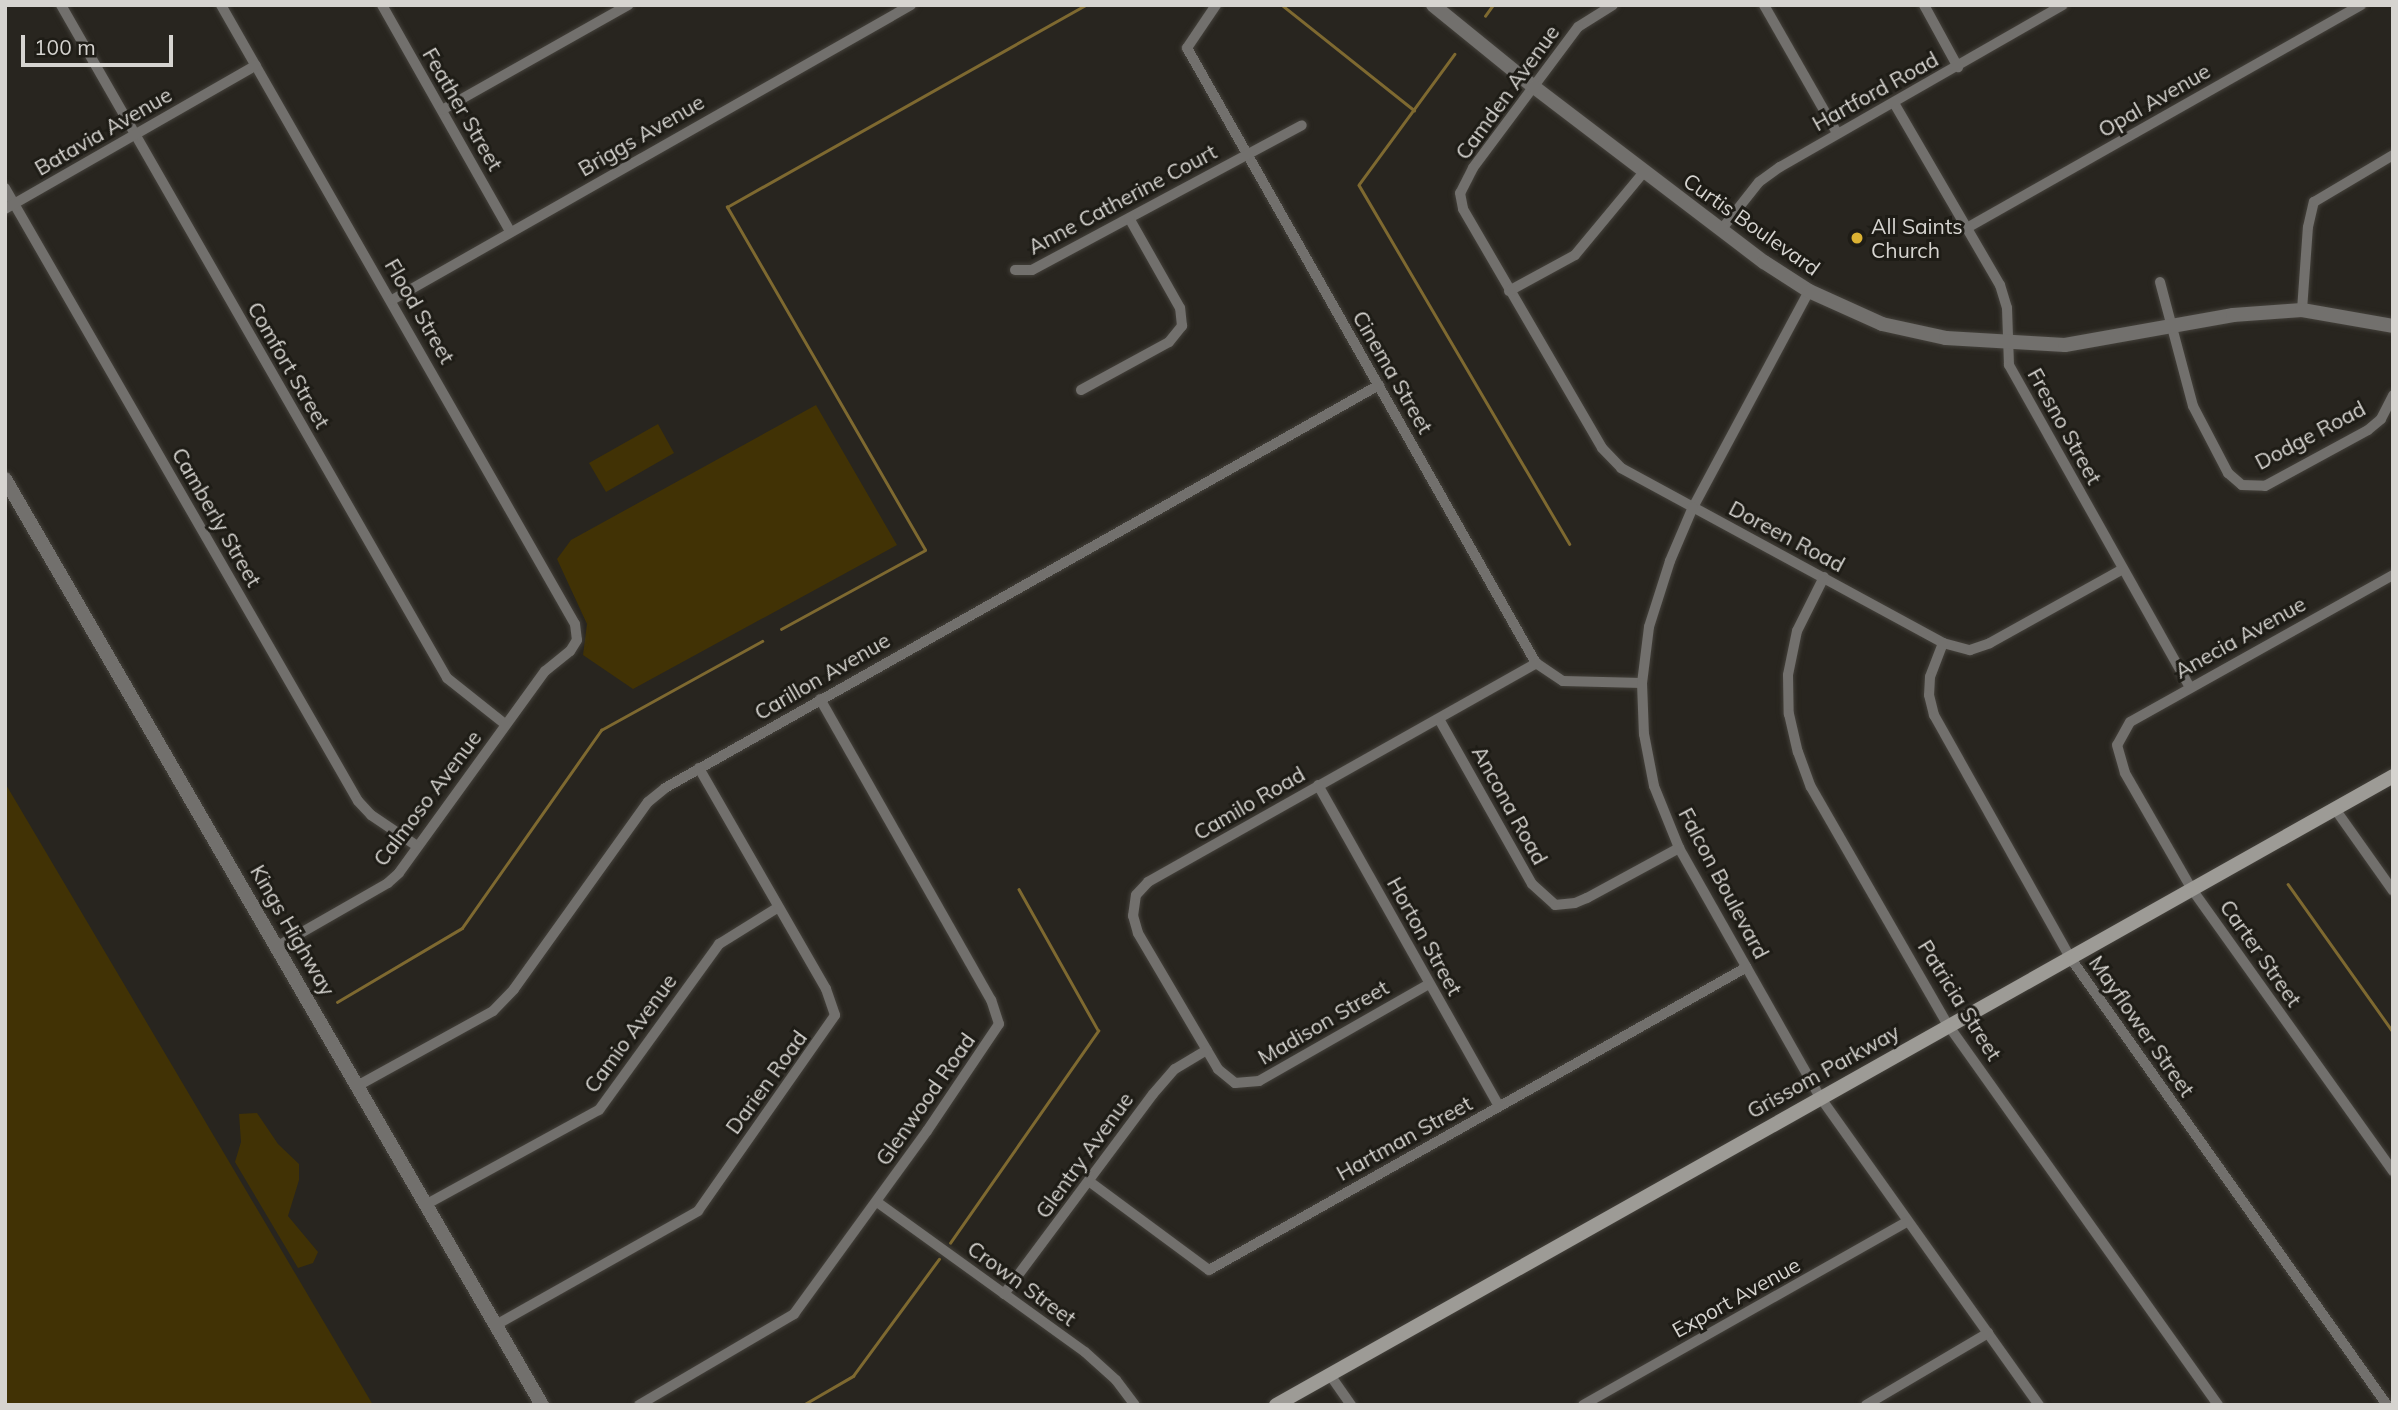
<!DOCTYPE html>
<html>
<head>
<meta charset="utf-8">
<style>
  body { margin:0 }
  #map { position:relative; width:2398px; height:1410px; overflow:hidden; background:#28251f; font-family:Mulish,sans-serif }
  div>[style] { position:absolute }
  .green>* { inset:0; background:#413205 }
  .stream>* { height:2.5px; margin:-1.25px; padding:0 1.25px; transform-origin:1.25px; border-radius:1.25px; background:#7e6930 }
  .roads { filter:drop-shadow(0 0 2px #44413b) drop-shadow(0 0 2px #44413b) }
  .minor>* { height:10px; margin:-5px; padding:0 5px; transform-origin:5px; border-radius:5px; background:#72706d }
  .tertiary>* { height:14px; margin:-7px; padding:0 7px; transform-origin:7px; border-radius:7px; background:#72706d }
  .secondary>* { height:14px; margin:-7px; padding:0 7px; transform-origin:7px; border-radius:7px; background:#9d9b96 }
  .dots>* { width:19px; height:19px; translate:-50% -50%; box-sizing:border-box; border:4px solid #1e1c16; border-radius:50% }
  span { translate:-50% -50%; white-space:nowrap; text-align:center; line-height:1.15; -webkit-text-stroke:6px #1e1c16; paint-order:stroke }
  .street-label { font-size:21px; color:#d6d4d0 }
  .poi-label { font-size:21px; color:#d6d4d0 }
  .left { translate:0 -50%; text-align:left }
  .frame { position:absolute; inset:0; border:7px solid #d6d4d0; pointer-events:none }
  .scale { position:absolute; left:21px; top:35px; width:152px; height:32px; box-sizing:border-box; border:4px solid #d6d4d0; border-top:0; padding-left:9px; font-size:21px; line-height:24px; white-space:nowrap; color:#d6d4d0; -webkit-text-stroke:5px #1e1c16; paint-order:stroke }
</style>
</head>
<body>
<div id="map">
  <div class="green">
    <div style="clip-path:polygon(816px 405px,897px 545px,633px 689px,583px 655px,587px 624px,557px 559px,571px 540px)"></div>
    <div style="clip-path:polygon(658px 424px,674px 453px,606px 492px,589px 463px)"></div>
    <div style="clip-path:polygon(5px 783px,373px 1405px,5px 1405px)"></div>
    <div style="clip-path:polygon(257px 1113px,278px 1144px,299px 1164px,299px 1180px,288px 1216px,318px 1252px,313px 1263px,298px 1268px,235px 1162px,241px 1142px,239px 1114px)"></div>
  </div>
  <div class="stream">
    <div style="left:1282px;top:5px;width:169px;rotate:38.5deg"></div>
    <div style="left:1485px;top:16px;width:14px;rotate:-54deg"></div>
    <div style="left:1455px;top:54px;width:162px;rotate:126.2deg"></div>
    <div style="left:1359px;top:185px;width:416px;rotate:59.6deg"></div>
    <div style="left:781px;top:629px;width:164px;rotate:-28.7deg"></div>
    <div style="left:925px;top:550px;width:396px;rotate:-120deg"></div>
    <div style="left:727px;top:207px;width:411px;rotate:-29.4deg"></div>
    <div style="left:2288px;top:884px;width:181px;rotate:54.6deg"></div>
    <div style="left:337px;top:1002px;width:145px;rotate:-30.6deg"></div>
    <div style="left:462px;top:928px;width:242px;rotate:-54.9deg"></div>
    <div style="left:601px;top:730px;width:184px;rotate:-28.9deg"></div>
    <div style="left:950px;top:1243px;width:259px;rotate:-55.1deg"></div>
    <div style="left:1098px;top:1031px;width:162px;rotate:-119.3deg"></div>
    <div style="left:803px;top:1405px;width:58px;rotate:-30.1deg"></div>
    <div style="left:853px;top:1376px;width:145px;rotate:-53.7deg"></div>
  </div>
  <div class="roads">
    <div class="minor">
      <div style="left:61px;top:5px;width:776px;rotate:60.16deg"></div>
      <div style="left:447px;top:678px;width:75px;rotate:38.5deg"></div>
      <div style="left:221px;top:5px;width:713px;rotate:60.24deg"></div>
      <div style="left:575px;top:624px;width:16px;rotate:83deg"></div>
      <div style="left:577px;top:640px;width:13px;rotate:122deg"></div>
      <div style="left:570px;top:651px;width:32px;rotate:141deg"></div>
      <div style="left:545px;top:671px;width:249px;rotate:125.9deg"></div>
      <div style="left:399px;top:873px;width:15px;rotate:138deg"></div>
      <div style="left:388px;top:883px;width:127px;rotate:150.2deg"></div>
      <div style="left:382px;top:5px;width:260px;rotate:60.5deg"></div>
      <div style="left:1216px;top:5px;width:52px;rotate:124deg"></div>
      <div style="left:1187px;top:48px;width:707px;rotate:60.43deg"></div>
      <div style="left:1536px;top:663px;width:32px;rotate:34deg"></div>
      <div style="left:1563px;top:681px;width:79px;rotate:1.5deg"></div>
      <div style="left:1613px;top:5px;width:41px;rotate:147.8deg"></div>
      <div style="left:1578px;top:27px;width:176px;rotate:126.7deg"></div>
      <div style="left:1473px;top:168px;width:28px;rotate:117deg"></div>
      <div style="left:1460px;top:193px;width:16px;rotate:79deg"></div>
      <div style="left:1463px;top:209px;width:276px;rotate:59.8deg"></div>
      <div style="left:1602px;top:448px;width:28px;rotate:46deg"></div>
      <div style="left:1621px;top:468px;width:366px;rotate:28.5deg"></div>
      <div style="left:1943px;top:643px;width:28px;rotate:15deg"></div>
      <div style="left:1970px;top:650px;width:21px;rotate:-19deg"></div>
      <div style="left:1990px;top:643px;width:152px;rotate:-29.1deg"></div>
      <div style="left:1764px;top:5px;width:147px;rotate:60.3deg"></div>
      <div style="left:1924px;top:5px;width:71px;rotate:61.3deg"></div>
      <div style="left:1894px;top:103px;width:211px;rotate:59.8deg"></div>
      <div style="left:2000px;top:285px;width:24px;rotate:73deg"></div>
      <div style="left:2007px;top:308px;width:57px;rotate:88deg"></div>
      <div style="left:2009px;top:365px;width:369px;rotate:60.7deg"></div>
      <div style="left:442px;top:110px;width:214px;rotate:-29.4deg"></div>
      <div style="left:5px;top:188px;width:707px;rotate:60.06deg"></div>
      <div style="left:358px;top:801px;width:19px;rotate:47deg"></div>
      <div style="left:371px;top:815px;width:55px;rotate:34deg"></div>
      <div style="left:5px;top:209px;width:289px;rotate:-29.8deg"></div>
      <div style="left:1967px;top:228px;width:453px;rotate:-29.5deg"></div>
      <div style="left:1721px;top:230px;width:61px;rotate:-51.6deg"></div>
      <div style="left:1759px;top:182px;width:26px;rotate:-36deg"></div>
      <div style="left:1780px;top:167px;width:326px;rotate:-29.8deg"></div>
      <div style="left:1015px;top:270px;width:17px"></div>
      <div style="left:1032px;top:270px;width:306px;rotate:-28.2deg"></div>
      <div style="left:2160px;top:282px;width:128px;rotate:75.1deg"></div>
      <div style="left:2193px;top:406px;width:76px;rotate:62.4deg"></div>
      <div style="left:2228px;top:473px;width:18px;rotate:41deg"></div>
      <div style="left:2242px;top:485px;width:23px;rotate:2deg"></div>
      <div style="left:2265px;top:486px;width:117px;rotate:-28.5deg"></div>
      <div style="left:2368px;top:430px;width:17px;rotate:-40deg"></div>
      <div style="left:2381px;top:419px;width:27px;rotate:-63deg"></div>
      <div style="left:1509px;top:291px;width:75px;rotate:-28.6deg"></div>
      <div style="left:1575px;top:255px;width:108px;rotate:-50.3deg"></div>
      <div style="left:1809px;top:291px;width:245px;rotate:118.2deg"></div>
      <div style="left:1693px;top:507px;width:59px;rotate:113.1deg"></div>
      <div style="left:1670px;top:561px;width:69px;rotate:107.7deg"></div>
      <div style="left:1649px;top:627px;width:56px;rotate:97.1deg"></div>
      <div style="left:1642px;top:683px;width:51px;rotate:87.8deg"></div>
      <div style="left:1644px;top:734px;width:53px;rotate:79.1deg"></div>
      <div style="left:1654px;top:786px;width:67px;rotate:68deg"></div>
      <div style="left:1679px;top:848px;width:286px;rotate:60.5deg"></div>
      <div style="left:1820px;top:1097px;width:378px;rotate:54.6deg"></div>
      <div style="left:392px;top:300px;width:597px;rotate:-29.61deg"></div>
      <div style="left:2302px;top:310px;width:83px;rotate:-85.9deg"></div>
      <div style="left:2308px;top:227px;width:26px;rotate:-77deg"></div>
      <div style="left:2314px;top:202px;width:92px;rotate:-30.7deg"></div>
      <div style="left:1081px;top:390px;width:100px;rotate:-28.6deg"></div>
      <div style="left:1169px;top:342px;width:21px;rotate:-51deg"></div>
      <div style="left:1182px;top:326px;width:18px;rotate:-96deg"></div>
      <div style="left:1180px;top:308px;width:103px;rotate:-119.5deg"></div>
      <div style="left:2393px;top:575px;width:301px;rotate:150.8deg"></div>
      <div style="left:2130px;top:722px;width:26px;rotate:119deg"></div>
      <div style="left:2117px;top:745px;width:29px;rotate:74deg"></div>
      <div style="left:2125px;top:773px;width:133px;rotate:60.1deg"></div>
      <div style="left:2191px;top:888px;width:348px;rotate:54.5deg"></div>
      <div style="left:1824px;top:577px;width:60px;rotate:116.6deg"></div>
      <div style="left:1797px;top:631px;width:45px;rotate:101.6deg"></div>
      <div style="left:1788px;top:675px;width:39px;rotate:89deg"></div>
      <div style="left:1789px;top:714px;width:39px;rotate:77deg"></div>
      <div style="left:1798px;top:752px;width:37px;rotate:70deg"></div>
      <div style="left:1811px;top:787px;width:275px;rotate:60.1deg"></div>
      <div style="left:1948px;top:1025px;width:466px;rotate:54.6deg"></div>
      <div style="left:1943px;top:643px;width:36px;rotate:111deg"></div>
      <div style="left:1930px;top:677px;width:18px;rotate:93deg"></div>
      <div style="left:1929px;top:695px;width:21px;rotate:76deg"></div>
      <div style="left:1934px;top:715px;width:276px;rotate:60.7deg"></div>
      <div style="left:2069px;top:956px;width:550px;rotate:54.69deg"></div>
      <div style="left:1439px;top:719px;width:189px;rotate:60.6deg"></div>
      <div style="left:1532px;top:884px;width:31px;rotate:42deg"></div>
      <div style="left:1555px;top:905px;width:20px;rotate:-6deg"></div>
      <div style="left:1575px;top:903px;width:13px;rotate:-23deg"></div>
      <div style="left:1587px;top:898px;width:105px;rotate:-28.5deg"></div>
      <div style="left:1318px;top:785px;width:369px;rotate:60.6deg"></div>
      <div style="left:2335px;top:809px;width:100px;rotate:54.7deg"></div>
      <div style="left:1429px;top:984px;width:196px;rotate:150.3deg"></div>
      <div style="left:1259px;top:1081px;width:24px;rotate:175deg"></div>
      <div style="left:1235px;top:1083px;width:22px;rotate:-141deg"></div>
      <div style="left:1218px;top:1069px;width:158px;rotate:-120.5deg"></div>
      <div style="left:1138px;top:933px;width:18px;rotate:-106deg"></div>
      <div style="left:1133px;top:916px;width:21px;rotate:-82deg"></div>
      <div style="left:1136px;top:895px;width:18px;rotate:-47deg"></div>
      <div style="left:1148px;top:882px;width:446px;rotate:-29.4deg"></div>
      <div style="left:359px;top:1085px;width:153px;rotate:-28.9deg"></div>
      <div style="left:493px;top:1011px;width:30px;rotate:-46deg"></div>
      <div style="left:514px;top:989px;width:230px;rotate:-54.4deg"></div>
      <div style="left:648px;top:802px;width:22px;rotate:-39deg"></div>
      <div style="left:665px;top:788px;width:820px;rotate:-29.44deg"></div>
      <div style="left:1090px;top:1182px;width:148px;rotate:36.5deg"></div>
      <div style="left:1209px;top:1270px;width:617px;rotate:-29.39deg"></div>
      <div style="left:877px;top:1202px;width:256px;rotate:35.8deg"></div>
      <div style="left:1085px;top:1352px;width:42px;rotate:42.1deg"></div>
      <div style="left:1116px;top:1380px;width:31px;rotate:53deg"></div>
      <div style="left:427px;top:1204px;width:196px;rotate:-28.7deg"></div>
      <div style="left:599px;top:1110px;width:205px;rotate:-54.1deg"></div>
      <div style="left:719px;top:944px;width:68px;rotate:-31.8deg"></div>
      <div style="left:1004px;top:1294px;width:249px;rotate:-53.3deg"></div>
      <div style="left:1153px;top:1094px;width:33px;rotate:-49deg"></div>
      <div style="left:1175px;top:1069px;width:37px;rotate:-31deg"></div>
      <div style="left:496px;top:1325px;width:232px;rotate:-29.4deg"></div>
      <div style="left:698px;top:1211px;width:239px;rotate:-55deg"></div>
      <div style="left:835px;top:1015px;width:28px;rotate:-109deg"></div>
      <div style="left:826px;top:989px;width:255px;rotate:-119.9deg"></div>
      <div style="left:1330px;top:1375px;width:37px;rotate:55deg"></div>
      <div style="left:639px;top:1405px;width:180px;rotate:-30.4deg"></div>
      <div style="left:794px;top:1314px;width:226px;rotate:-54deg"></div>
      <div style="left:927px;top:1131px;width:129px;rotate:-56.1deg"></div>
      <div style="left:999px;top:1024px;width:25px;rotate:-108deg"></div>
      <div style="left:991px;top:1000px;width:346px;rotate:-119.6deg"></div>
      <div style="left:1583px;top:1405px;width:372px;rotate:-29.5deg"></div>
      <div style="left:1866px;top:1405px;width:142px;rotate:-30.5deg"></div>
    </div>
    <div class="tertiary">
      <div style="left:1433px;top:5px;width:130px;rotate:39.1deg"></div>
      <div style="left:1534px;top:87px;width:289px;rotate:37.3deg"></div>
      <div style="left:1764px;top:262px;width:54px;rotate:32.8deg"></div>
      <div style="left:1809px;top:291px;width:80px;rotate:24.3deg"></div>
      <div style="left:1882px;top:324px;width:66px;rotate:12.3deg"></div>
      <div style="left:1946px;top:338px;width:119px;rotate:3.4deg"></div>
      <div style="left:2065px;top:345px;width:171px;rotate:-10.1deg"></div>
      <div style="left:2233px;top:315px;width:69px;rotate:-4.1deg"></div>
      <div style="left:2302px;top:310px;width:92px;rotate:10deg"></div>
      <div style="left:5px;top:479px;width:1070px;rotate:59.89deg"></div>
    </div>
    <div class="secondary">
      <div style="left:1276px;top:1405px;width:1282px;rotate:-29.38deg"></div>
    </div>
  </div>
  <div class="dots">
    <div style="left:1857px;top:238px;background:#dcb233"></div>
  </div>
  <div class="street-label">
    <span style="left:1875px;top:91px;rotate:-29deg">Hartford Road</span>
    <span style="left:1507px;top:92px;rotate:-54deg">Camden Avenue</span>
    <span style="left:2154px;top:100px;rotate:-30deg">Opal Avenue</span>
    <span style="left:463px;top:109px;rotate:60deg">Feather Street</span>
    <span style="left:103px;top:131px;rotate:-30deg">Batavia Avenue</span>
    <span style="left:641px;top:135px;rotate:-30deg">Briggs Avenue</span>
    <span style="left:1122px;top:199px;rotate:-28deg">Anne Catherine Court</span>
    <span style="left:1752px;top:224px;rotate:35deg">Curtis Boulevard</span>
    <span style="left:420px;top:311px;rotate:60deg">Flood Street</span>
    <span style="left:289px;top:365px;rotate:60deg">Comfort Street</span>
    <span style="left:1393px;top:372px;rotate:60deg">Cinema Street</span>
    <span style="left:2065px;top:426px;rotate:61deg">Fresno Street</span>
    <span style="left:2310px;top:435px;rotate:-28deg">Dodge Road</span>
    <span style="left:217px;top:517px;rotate:60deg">Camberly Street</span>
    <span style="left:1787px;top:536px;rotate:28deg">Doreen Road</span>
    <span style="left:2240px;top:637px;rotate:-29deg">Anecia Avenue</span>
    <span style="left:822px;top:676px;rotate:-30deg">Carillon Avenue</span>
    <span style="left:427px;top:798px;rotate:-53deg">Calmoso Avenue</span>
    <span style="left:1249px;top:803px;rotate:-30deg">Camilo Road</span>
    <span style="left:1510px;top:805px;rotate:61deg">Ancona Road</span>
    <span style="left:1724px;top:883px;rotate:62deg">Falcon Boulevard</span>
    <span style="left:293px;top:930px;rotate:60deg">Kings Highway</span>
    <span style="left:1425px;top:936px;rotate:61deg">Horton Street</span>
    <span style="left:2261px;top:953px;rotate:55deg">Carter Street</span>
    <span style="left:1960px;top:1000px;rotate:58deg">Patricia Street</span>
    <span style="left:1323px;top:1022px;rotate:-30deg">Madison Street</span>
    <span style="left:2142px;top:1026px;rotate:55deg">Mayflower Street</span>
    <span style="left:630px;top:1033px;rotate:-54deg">Camio Avenue</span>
    <span style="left:1823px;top:1071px;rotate:-29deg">Grissom Parkway</span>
    <span style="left:766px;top:1082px;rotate:-54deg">Darien Road</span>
    <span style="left:925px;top:1099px;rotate:-55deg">Glenwood Road</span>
    <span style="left:1404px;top:1138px;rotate:-29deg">Hartman Street</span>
    <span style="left:1084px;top:1155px;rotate:-54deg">Glentry Avenue</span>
    <span style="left:1022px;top:1283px;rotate:36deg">Crown Street</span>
    <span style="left:1736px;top:1297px;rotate:-29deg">Export Avenue</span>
  </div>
  <div class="poi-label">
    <span class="left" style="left:1871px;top:238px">All Saints<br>Church</span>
  </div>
  <div class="frame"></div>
  <div class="scale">100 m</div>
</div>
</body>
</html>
